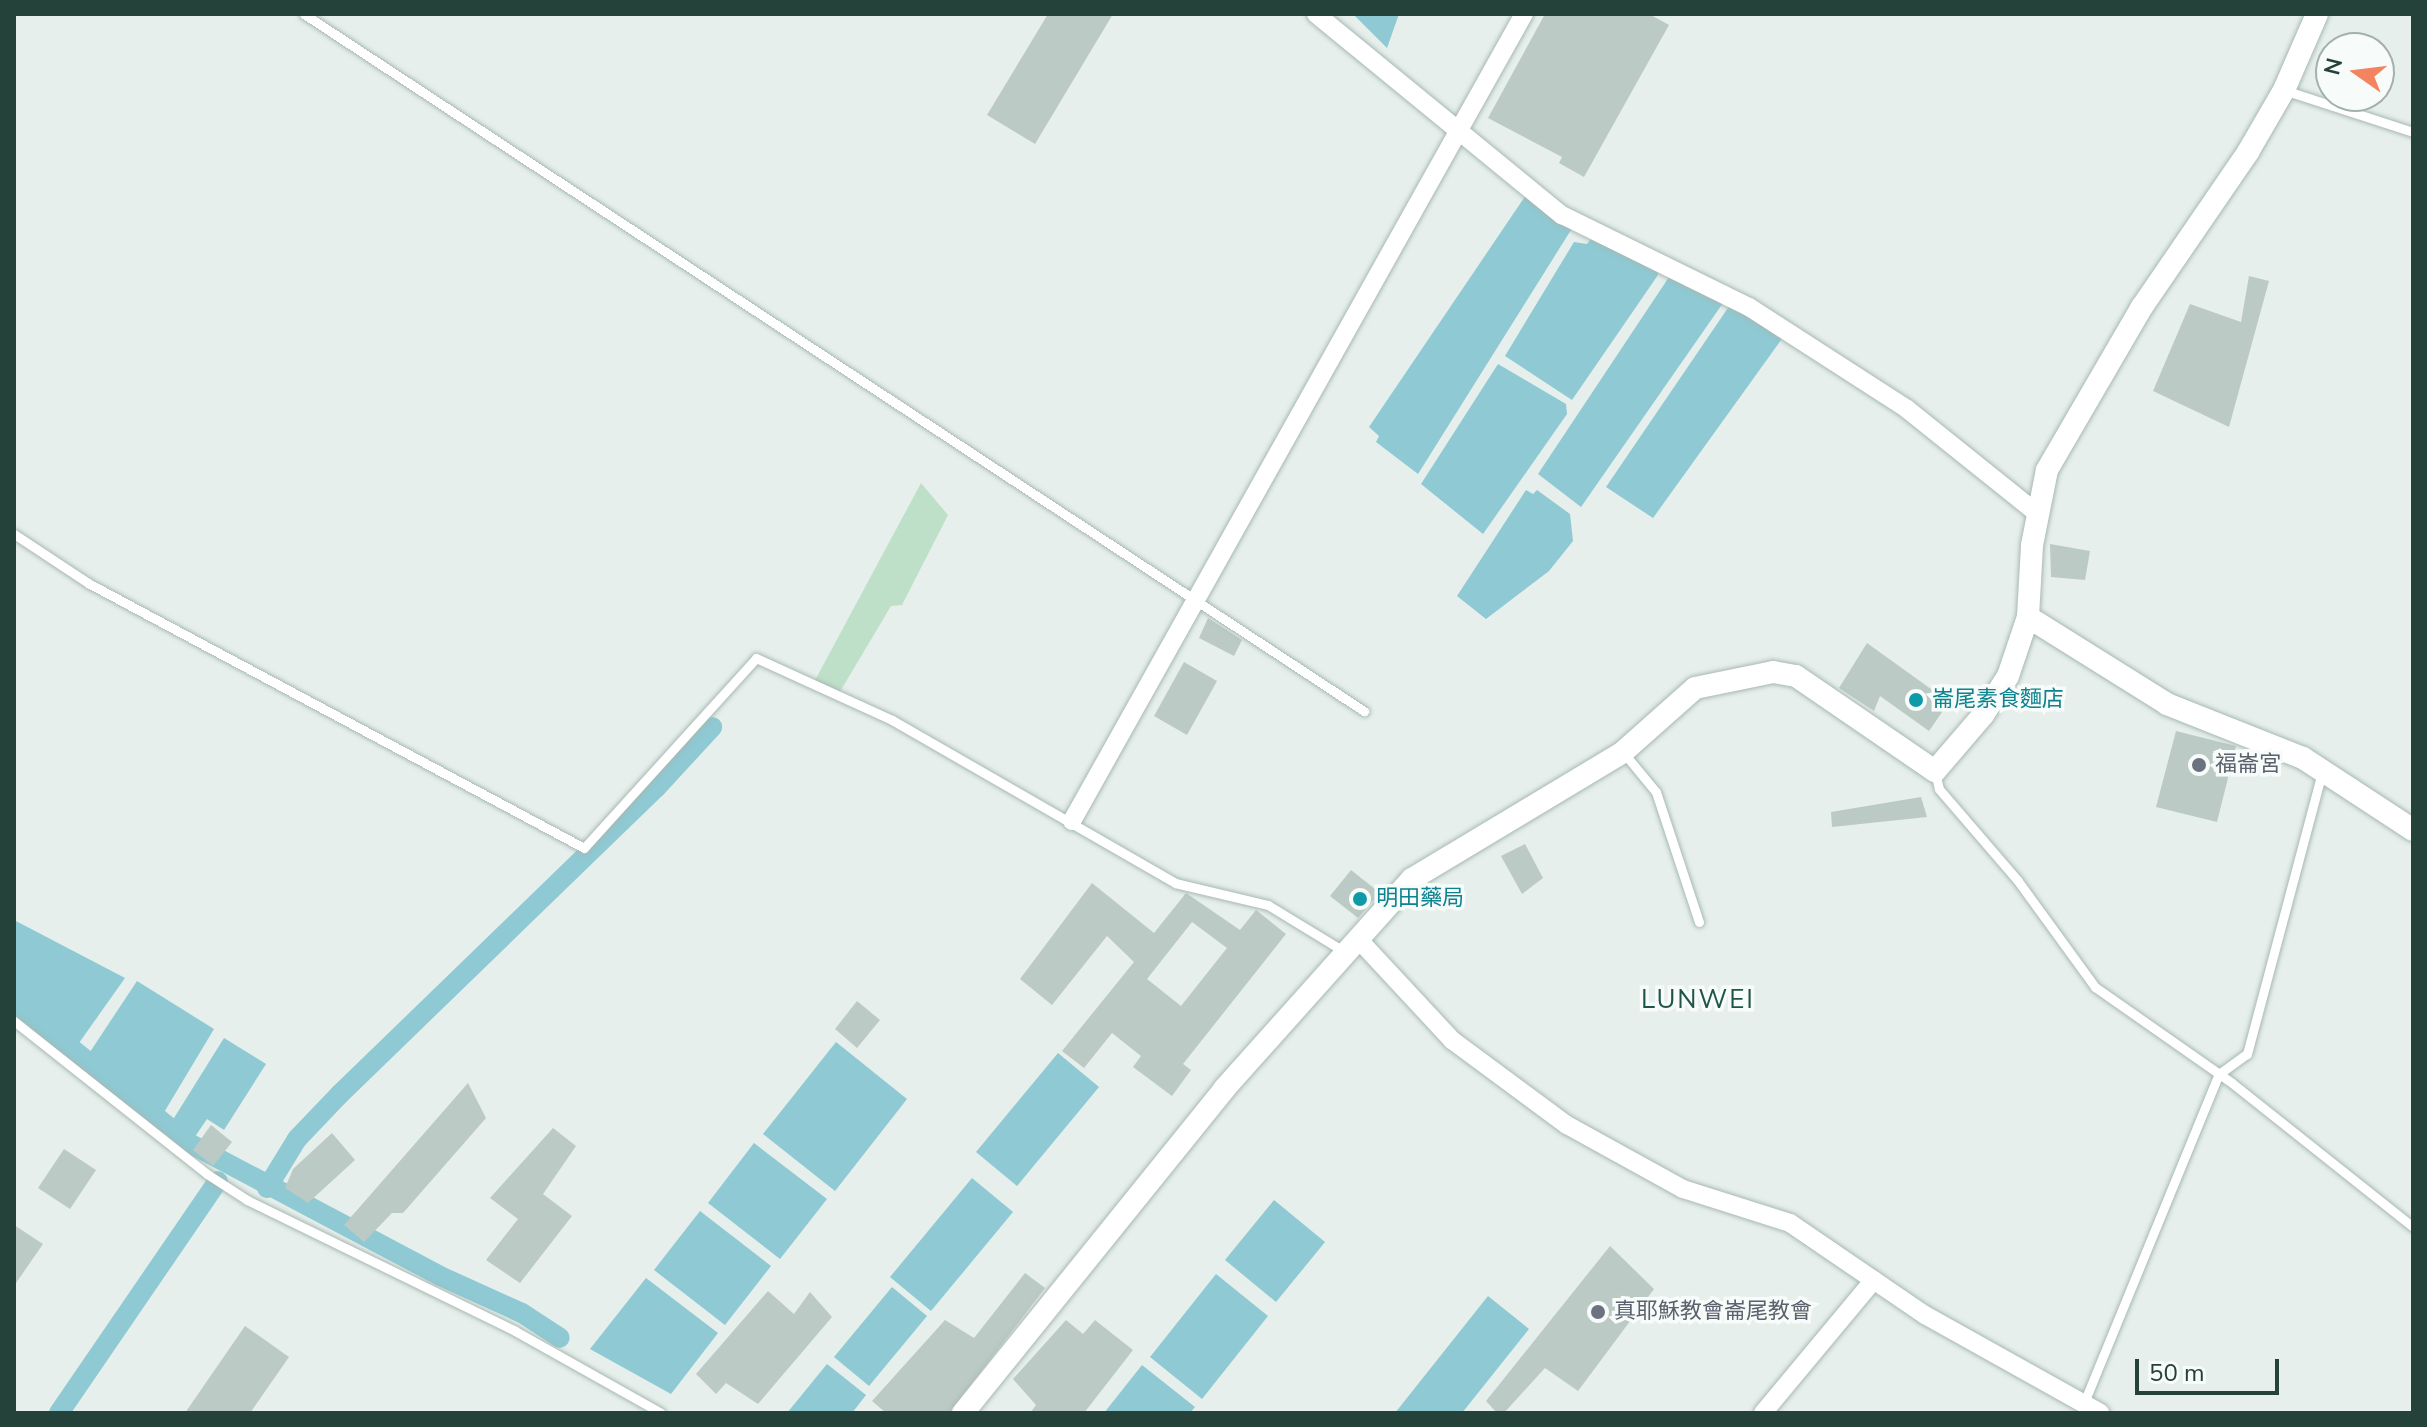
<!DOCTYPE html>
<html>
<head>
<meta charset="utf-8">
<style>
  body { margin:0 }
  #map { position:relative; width:2427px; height:1427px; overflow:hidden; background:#e6efeb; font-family:"Nunito Sans","Noto Sans TC",sans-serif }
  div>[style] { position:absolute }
  .green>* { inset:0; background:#bfe0c8 }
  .water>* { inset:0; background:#8ec9d4 }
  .canal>* { height:20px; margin:-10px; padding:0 10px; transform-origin:10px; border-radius:10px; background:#8ec9d4 }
  .building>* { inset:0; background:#bbcac4 }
  .roads { filter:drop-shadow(0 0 2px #a8b8b2) drop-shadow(0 0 2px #a8b8b2) }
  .service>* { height:9px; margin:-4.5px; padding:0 4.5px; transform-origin:4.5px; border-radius:4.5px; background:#fff }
  .minor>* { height:18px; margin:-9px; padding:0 9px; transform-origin:9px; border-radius:9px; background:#fff }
  .tertiary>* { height:22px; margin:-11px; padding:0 11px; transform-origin:11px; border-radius:11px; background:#fff }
  .dots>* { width:22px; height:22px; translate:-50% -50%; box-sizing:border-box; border:4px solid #f7fbf9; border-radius:50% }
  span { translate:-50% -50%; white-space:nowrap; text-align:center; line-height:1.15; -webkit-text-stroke:7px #f7fbf9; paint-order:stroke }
  .culture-label { font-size:22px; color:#0d838f }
  .left { translate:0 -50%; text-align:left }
  .worship-label { font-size:22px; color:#5b616d }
  .quarter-label { font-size:26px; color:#1f5548; letter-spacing:2px }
  .frame { position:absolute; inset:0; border:16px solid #24423a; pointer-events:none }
  .north { position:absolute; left:2315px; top:32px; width:80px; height:80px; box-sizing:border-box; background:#f7fbf9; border:2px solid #a3b1ad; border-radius:50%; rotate:284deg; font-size:22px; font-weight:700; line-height:32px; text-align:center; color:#24423a }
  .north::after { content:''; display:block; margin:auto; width:28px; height:36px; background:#f4845f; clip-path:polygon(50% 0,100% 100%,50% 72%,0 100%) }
  .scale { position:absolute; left:2135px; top:1359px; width:144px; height:36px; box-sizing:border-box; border:4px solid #24423a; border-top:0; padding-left:10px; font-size:24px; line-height:28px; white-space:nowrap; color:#24423a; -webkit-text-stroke:6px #f7fbf9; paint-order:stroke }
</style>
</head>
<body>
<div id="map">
  <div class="green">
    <div style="clip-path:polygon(921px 483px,948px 515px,902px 605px,891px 606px,838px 695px,813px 684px)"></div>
  </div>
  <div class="water">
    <div style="clip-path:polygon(1353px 14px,1399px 14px,1387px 48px)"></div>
    <div style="clip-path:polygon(1526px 195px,1576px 222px,1418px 474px,1376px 442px,1379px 436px,1369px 427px)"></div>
    <div style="clip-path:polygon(1591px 239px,1658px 270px,1658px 275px,1572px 400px,1505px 356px,1574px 242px,1587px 244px)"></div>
    <div style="clip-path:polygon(1671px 274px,1723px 303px,1581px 507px,1538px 474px)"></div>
    <div style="clip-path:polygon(1732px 302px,1778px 326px,1781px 340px,1653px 518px,1606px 487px)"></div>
    <div style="clip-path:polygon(1498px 364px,1566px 404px,1567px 414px,1483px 534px,1421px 484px)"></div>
    <div style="clip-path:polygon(1526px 490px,1533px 494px,1537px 490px,1570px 514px,1573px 541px,1549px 571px,1486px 619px,1457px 596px)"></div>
    <div style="clip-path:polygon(14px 920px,125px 978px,74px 1050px,14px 1001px)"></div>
    <div style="clip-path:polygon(137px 981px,214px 1029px,163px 1114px,88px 1055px)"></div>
    <div style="clip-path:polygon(224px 1038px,266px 1064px,224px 1130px,207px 1119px,192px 1141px,169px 1126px)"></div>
    <div style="clip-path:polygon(836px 1042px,907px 1099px,835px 1191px,763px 1134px)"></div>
    <div style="clip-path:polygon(1058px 1053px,1099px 1087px,1017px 1186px,976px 1152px)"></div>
    <div style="clip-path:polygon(754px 1143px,827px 1199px,780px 1259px,708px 1203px)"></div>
    <div style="clip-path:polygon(972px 1178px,1013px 1212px,931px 1311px,890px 1277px)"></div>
    <div style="clip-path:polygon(1274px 1200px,1325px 1242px,1276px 1302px,1225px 1260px)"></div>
    <div style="clip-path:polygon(700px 1211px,771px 1266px,725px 1325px,654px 1270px)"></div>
    <div style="clip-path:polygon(1216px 1274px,1268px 1316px,1202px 1399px,1150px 1357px)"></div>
    <div style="clip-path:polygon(646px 1278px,718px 1333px,671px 1394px,590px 1349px)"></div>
    <div style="clip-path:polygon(892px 1287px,927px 1316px,869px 1386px,834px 1357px)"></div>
    <div style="clip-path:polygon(1488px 1296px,1529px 1329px,1462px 1413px,1395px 1413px)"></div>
    <div style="clip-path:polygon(827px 1364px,866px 1395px,852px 1413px,787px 1413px)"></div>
    <div style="clip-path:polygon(1142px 1365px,1195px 1407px,1190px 1413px,1104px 1413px)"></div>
  </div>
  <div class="canal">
    <div style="left:14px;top:1002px;width:225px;rotate:38.9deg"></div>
    <div style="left:189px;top:1143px;width:284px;rotate:27.9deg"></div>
    <div style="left:440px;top:1276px;width:90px;rotate:24.3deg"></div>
    <div style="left:522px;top:1313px;width:45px;rotate:33.3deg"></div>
    <div style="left:267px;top:1188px;width:57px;rotate:-58.5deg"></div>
    <div style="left:297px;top:1139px;width:62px;rotate:-46.3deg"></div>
    <div style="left:340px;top:1094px;width:440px;rotate:-44.1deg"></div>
    <div style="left:656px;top:788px;width:83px;rotate:-47.4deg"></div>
    <div style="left:59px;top:1413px;width:281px;rotate:-55.6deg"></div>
  </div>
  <div class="building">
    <div style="clip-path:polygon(1048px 14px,1113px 14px,1035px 144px,987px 115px)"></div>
    <div style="clip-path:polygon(1545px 14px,1649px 14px,1669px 25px,1584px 177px,1559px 163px,1562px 157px,1488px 118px)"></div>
    <div style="clip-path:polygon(2249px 276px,2269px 281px,2229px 427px,2153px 391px,2190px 304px,2241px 322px)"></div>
    <div style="clip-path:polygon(2050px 544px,2090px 551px,2085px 580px,2051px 577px)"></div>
    <div style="clip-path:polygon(1208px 618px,1242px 640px,1234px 656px,1199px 638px)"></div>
    <div style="clip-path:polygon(1867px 643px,1949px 702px,1929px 731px,1880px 696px,1874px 711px,1839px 688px)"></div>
    <div style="clip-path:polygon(1184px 662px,1217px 681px,1187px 735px,1154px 716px)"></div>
    <div style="clip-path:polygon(2176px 731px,2236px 746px,2217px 822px,2156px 807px)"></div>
    <div style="clip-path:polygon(1921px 797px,1927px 817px,1832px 827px,1831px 812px)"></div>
    <div style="clip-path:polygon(1525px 844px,1543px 878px,1522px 894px,1501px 856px)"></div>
    <div style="clip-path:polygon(1351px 870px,1380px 893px,1358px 918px,1330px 896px)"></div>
    <div style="clip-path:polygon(evenodd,1092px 883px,1154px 933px,1186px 893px,1240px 930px,1256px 910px,1286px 934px,1183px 1064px,1191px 1070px,1172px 1096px,1133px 1067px,1141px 1056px,1112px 1033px,1084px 1068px,1062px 1051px,1134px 962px,1107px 936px,1052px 1005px,1020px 979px,1092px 883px,1192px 922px,1227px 948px,1181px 1006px,1147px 979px,1192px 922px)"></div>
    <div style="clip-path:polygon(857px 1001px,880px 1020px,857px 1048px,835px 1029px)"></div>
    <div style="clip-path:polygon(468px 1083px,486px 1118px,403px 1213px,392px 1213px,364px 1242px,344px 1225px)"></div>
    <div style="clip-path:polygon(211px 1125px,232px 1142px,213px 1166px,193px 1150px)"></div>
    <div style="clip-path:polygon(553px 1128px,576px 1146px,543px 1194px,572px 1216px,520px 1283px,486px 1260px,518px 1219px,490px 1198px)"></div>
    <div style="clip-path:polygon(332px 1133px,355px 1160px,308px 1203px,285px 1188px,293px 1169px)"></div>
    <div style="clip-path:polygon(64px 1149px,96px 1170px,70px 1209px,38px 1188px)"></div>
    <div style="clip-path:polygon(14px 1225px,43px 1244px,14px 1286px)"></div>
    <div style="clip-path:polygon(1610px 1246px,1654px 1289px,1578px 1391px,1545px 1368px,1504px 1413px,1497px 1413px,1486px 1401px)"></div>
    <div style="clip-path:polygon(1025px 1273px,1045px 1288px,949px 1413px,886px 1413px,872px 1401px,945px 1320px,974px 1338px)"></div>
    <div style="clip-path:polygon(768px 1291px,794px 1314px,810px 1292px,832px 1317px,758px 1404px,726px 1383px,716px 1394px,696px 1374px)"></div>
    <div style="clip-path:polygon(1066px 1320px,1083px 1334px,1095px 1320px,1133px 1350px,1084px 1413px,1030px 1413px,1036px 1405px,1013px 1379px)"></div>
    <div style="clip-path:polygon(245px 1326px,289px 1357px,250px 1413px,185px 1413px)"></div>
  </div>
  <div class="roads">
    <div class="service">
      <div style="left:304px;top:14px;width:1269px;rotate:33.33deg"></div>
      <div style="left:2284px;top:90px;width:136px;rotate:18deg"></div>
      <div style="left:14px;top:534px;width:89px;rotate:33.5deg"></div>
      <div style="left:88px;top:583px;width:562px;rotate:28.11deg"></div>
      <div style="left:584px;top:848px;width:256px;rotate:-47.8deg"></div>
      <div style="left:756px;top:658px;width:149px;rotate:24.5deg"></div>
      <div style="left:892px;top:720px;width:327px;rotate:29.9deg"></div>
      <div style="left:1175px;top:883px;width:96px;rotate:13.3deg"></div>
      <div style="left:1268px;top:905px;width:90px;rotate:31.4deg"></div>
      <div style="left:1623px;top:752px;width:52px;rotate:50.5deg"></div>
      <div style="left:1656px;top:792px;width:137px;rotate:71.7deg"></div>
      <div style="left:1935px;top:772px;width:17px;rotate:77deg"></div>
      <div style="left:1939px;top:789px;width:121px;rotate:49.3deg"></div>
      <div style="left:2018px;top:881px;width:131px;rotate:54deg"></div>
      <div style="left:2095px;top:987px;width:167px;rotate:35deg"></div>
      <div style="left:2232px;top:1083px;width:231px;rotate:38.5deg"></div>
      <div style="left:14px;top:1021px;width:246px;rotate:38.4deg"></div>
      <div style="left:207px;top:1174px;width:48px;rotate:33deg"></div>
      <div style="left:247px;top:1200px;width:298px;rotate:26deg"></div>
      <div style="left:515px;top:1331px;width:167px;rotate:29.3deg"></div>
      <div style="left:2083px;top:1405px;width:358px;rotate:-67.7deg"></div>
      <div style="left:2219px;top:1074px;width:34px;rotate:-36deg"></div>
      <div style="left:2247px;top:1054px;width:292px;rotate:-75.1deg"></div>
    </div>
    <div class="minor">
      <div style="left:1316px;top:14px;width:318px;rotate:39.3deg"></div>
      <div style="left:1562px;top:215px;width:208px;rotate:26.2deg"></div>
      <div style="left:1749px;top:307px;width:188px;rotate:32.8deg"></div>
      <div style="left:1907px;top:409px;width:166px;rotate:38.7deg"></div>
      <div style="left:1072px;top:821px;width:925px;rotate:-60.75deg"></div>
      <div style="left:1359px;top:940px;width:137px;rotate:47.1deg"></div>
      <div style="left:1452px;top:1040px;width:143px;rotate:36.5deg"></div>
      <div style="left:1567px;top:1125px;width:132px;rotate:28.9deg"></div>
      <div style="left:1683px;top:1189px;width:112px;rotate:17.6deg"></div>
      <div style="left:1790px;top:1223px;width:163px;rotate:34.3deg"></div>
      <div style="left:1925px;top:1315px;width:201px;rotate:29.2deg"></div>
      <div style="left:1763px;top:1413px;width:173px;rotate:-50.2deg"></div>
    </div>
    <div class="tertiary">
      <div style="left:2028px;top:617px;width:164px;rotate:32deg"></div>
      <div style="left:2167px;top:704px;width:146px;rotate:21.7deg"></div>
      <div style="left:2303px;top:758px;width:131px;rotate:33.2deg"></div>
      <div style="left:963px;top:1413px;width:417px;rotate:-51.1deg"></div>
      <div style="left:1225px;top:1088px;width:280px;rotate:-48.2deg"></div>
      <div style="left:1412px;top:879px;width:246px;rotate:-31deg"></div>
      <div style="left:1623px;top:752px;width:96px;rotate:-41.6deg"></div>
      <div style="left:1695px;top:688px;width:80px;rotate:-11.6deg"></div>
      <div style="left:1773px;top:672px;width:23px;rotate:10deg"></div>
      <div style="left:1796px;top:676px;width:168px;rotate:34.4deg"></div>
      <div style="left:1935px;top:771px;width:74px;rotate:-49.4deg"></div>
      <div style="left:1983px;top:715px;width:46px;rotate:-57.3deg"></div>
      <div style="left:2008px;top:676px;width:62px;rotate:-71.3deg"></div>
      <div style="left:2028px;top:617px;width:72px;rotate:-86.8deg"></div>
      <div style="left:2032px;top:545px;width:76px;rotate:-78.7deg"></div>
      <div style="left:2047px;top:470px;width:189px;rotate:-59.8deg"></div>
      <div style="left:2142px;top:307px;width:188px;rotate:-55.6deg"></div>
      <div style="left:2248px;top:152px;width:72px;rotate:-59.9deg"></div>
      <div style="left:2284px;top:90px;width:83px;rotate:-66.5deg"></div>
    </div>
  </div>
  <div class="dots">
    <div style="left:1916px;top:700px;background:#0f9aa8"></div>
    <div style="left:2199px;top:765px;background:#6b7280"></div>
    <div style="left:1360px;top:899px;background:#0f9aa8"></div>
    <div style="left:1598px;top:1312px;background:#6b7280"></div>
  </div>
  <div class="culture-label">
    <span class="left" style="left:1932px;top:700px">崙尾素食麵店</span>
    <span class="left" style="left:1376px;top:899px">明田藥局</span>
  </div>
  <div class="worship-label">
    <span class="left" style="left:2215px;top:765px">福崙宮</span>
    <span class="left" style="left:1614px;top:1312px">真耶穌教會崙尾教會</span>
  </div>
  <div class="quarter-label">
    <span style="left:1698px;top:1000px">LUNWEI</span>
  </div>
  <div class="frame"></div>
  <div class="north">N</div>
  <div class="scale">50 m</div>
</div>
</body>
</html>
